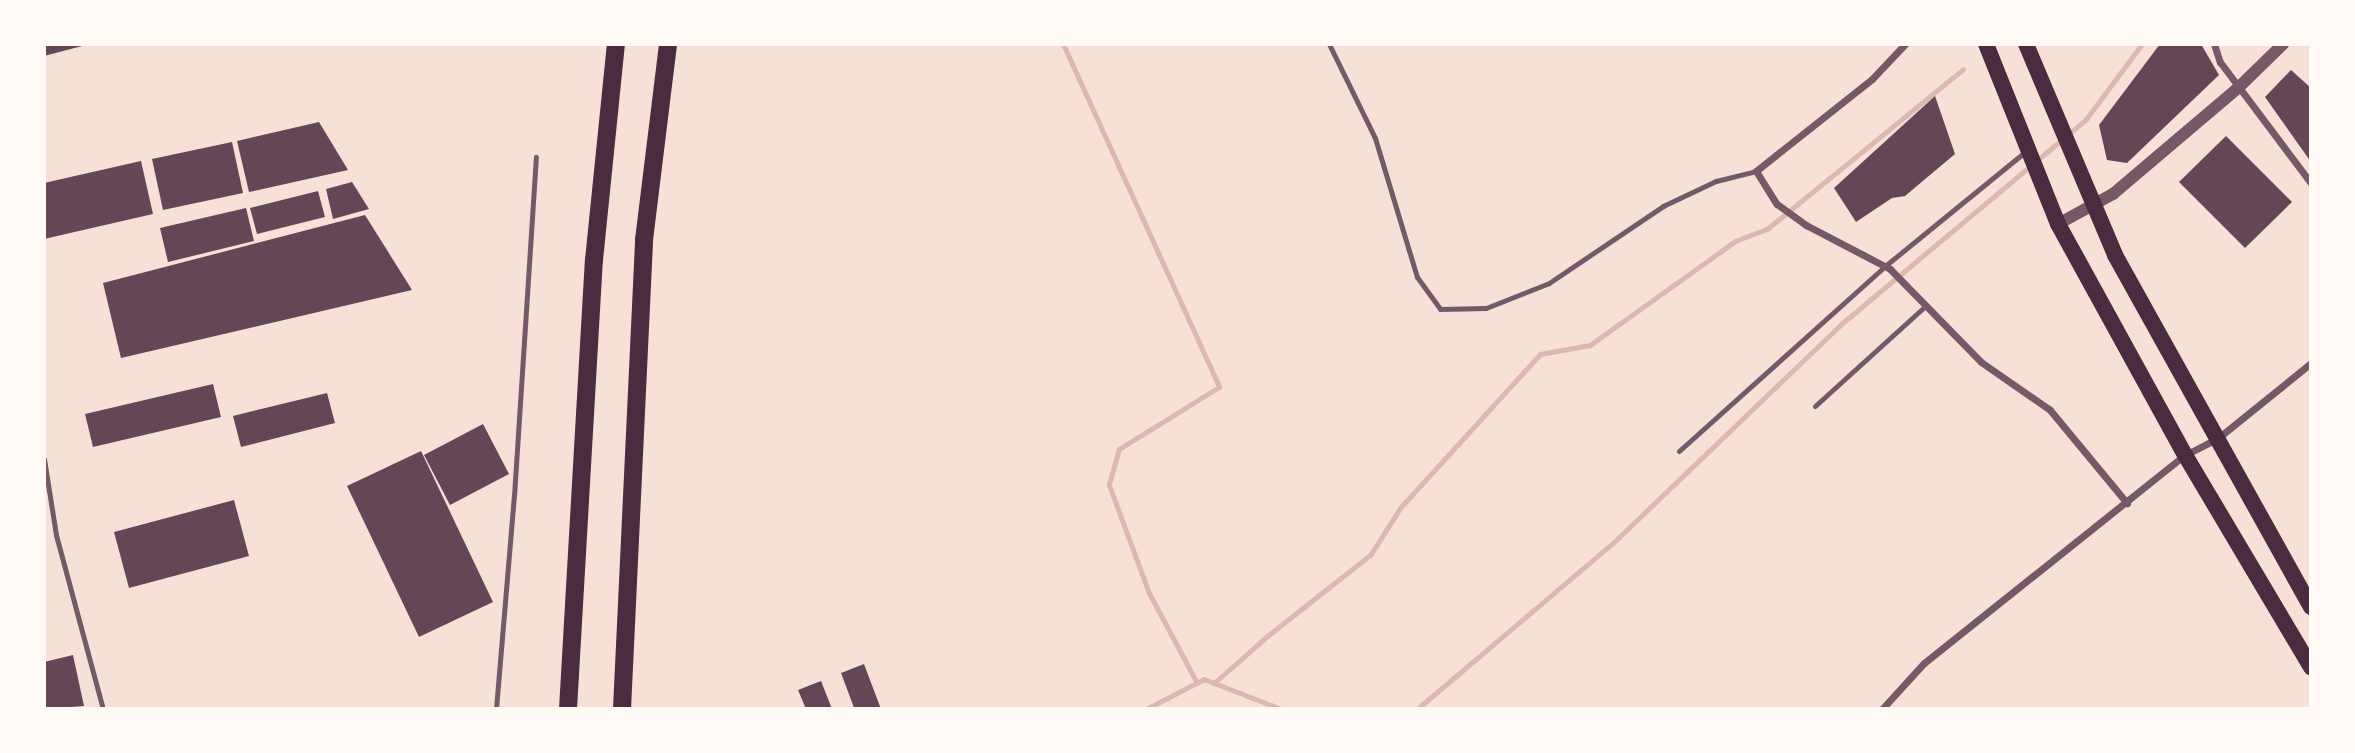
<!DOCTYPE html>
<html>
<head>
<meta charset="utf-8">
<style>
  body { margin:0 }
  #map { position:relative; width:2355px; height:753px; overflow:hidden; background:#f7e1d7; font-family:Spectral,serif }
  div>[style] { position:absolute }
  .stream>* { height:5px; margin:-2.5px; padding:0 2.5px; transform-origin:2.5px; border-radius:2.5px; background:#dcb8b0 }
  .building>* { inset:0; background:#644757 }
  .service>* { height:5px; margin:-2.5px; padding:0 2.5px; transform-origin:2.5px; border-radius:2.5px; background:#755966 }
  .minor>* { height:7px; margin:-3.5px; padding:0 3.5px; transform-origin:3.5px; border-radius:3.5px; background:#755966 }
  .tertiary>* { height:12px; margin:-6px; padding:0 6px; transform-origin:6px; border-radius:6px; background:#755966 }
  .primary>* { height:16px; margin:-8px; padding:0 8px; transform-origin:8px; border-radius:8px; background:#4a2c40 }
  .motorway>* { height:18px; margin:-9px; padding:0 9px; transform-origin:9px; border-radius:9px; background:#4a2c40 }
  span { translate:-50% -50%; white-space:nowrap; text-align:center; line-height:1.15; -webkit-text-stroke:7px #fffaf5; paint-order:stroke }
  .frame { position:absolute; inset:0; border:46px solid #fffaf5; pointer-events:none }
</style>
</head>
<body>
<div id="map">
  <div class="stream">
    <div style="left:1063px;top:44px;width:377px;rotate:65.5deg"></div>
    <div style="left:1219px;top:387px;width:118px;rotate:148.2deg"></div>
    <div style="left:1119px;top:449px;width:37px;rotate:106deg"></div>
    <div style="left:1109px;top:485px;width:115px;rotate:69.7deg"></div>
    <div style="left:1149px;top:593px;width:102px;rotate:61.9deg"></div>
    <div style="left:1214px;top:683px;width:69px;rotate:-41.5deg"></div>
    <div style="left:1266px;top:637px;width:134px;rotate:-38.3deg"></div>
    <div style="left:1371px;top:554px;width:54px;rotate:-57.8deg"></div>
    <div style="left:1400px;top:508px;width:208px;rotate:-47.7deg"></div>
    <div style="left:1540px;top:354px;width:51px;rotate:-10.2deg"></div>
    <div style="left:1590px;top:345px;width:178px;rotate:-35.6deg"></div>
    <div style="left:1735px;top:241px;width:34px;rotate:-21deg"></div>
    <div style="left:1767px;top:229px;width:253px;rotate:-39.2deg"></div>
    <div style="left:1146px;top:709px;width:65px;rotate:-27.3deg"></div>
    <div style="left:1204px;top:679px;width:83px;rotate:21.3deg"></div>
    <div style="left:1417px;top:709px;width:261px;rotate:-40.3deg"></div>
    <div style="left:1616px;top:540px;width:310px;rotate:-43.8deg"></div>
    <div style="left:1840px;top:325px;width:321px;rotate:-39.9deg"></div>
    <div style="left:2086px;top:119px;width:94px;rotate:-53.3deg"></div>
  </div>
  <div class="building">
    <div style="clip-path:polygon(44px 44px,86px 44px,86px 45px,44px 56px)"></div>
    <div style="clip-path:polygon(2160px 44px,2201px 44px,2219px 75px,2127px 163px,2107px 160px,2099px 125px)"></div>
    <div style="clip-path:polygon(2291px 70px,2311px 88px,2311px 162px,2265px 97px)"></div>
    <div style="clip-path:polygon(1935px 96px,1955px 154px,1905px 196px,1892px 198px,1856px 222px,1834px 188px)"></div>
    <div style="clip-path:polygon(319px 122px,348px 170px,249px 192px,237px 141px)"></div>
    <div style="clip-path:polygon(2226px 136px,2292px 202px,2245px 248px,2179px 182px)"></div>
    <div style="clip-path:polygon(232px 142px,243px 193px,163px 210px,152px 159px)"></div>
    <div style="clip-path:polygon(141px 161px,153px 214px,44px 239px,44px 183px)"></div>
    <div style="clip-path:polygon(352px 182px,369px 209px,333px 219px,326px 189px)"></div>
    <div style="clip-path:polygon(318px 191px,325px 217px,257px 234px,250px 208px)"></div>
    <div style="clip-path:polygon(246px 208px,254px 241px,168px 262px,160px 228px)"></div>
    <div style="clip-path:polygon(365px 215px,412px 290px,121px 358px,103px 283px)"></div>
    <div style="clip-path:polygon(213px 384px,221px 417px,93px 447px,85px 414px)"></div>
    <div style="clip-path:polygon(327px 393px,335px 423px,241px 447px,233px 416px)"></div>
    <div style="clip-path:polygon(483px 424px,509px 474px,450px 505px,424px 455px)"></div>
    <div style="clip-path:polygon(421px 451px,493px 602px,419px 637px,347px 486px)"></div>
    <div style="clip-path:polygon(234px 500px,249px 556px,129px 588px,114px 532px)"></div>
    <div style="clip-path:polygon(73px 655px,84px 706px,44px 709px,44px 662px)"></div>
    <div style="clip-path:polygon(864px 664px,870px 680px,881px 709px,854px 709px,853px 705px,841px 673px)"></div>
    <div style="clip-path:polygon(821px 681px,832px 709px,806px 709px,798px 690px)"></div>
  </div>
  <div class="service">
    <div style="left:1329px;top:44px;width:105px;rotate:63.9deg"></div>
    <div style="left:1375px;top:138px;width:145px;rotate:73.2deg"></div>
    <div style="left:1417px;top:277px;width:39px;rotate:54deg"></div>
    <div style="left:1440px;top:309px;width:46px;rotate:-1.2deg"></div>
    <div style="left:1486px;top:308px;width:68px;rotate:-21.6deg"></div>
    <div style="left:1549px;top:283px;width:138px;rotate:-34deg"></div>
    <div style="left:1663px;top:206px;width:59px;rotate:-25.3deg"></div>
    <div style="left:1716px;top:181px;width:41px;rotate:-14deg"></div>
    <div style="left:1815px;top:406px;width:147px;rotate:-42.2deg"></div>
    <div style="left:1679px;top:451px;width:277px;rotate:-41.9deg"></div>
    <div style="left:1885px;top:266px;width:182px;rotate:-39.2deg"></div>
    <div style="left:44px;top:459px;width:77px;rotate:81deg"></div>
    <div style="left:56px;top:535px;width:180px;rotate:74.9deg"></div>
    <div style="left:496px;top:709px;width:214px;rotate:-85.2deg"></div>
    <div style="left:514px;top:496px;width:340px;rotate:-86.3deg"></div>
  </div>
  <div class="minor">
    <div style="left:1905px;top:44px;width:48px;rotate:133.3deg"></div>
    <div style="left:1872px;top:79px;width:148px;rotate:141.6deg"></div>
    <div style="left:1756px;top:171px;width:39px;rotate:58deg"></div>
    <div style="left:1777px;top:204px;width:36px;rotate:36deg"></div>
    <div style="left:1806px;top:225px;width:95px;rotate:27.6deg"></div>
    <div style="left:1890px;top:269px;width:130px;rotate:45.6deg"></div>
    <div style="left:1981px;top:362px;width:84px;rotate:34.8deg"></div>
    <div style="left:2050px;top:410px;width:121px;rotate:50.4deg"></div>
    <div style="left:2214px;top:44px;width:19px;rotate:72deg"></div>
    <div style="left:2220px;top:62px;width:151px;rotate:53.1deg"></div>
    <div style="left:1882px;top:709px;width:62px;rotate:-47.6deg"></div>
    <div style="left:1924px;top:663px;width:334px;rotate:-38.6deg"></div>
    <div style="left:2185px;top:455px;width:37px;rotate:-27deg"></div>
    <div style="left:2218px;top:438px;width:119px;rotate:-38.9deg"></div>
  </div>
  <div class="tertiary">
    <div style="left:2058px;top:224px;width:63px;rotate:-28.6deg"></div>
    <div style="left:2113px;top:194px;width:165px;rotate:-40.3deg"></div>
    <div style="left:2239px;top:87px;width:62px;rotate:-44.3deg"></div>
  </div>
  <div class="primary">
    <div style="left:1986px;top:44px;width:194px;rotate:68.2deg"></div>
    <div style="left:2058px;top:224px;width:264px;rotate:61.2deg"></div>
    <div style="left:2185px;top:455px;width:247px;rotate:59.3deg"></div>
    <div style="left:2026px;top:44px;width:229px;rotate:67.1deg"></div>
    <div style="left:2115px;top:255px;width:403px;rotate:60.9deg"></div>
  </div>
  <div class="motorway">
    <div style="left:568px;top:709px;width:450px;rotate:-86.7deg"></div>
    <div style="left:594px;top:260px;width:217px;rotate:-84.2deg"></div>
    <div style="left:622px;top:709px;width:470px;rotate:-87.3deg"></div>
    <div style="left:644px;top:240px;width:197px;rotate:-83deg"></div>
  </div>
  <div class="frame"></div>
</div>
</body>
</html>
